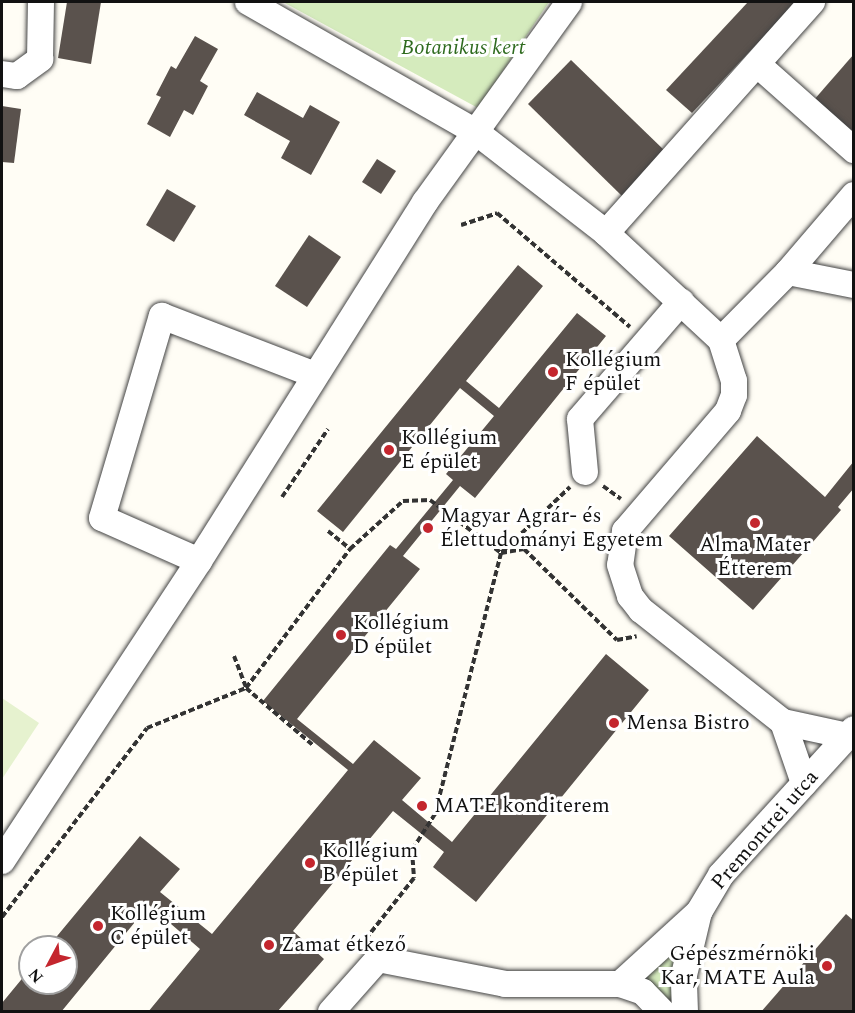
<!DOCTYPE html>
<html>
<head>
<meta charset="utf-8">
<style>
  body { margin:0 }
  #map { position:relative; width:855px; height:1013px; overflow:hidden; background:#fffdf5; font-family:Spectral,serif }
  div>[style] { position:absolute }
  .green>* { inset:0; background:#d5ebbd }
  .pitch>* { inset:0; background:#e6f2cf }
  .building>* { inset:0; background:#5a524d }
  .path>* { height:4px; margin-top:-2px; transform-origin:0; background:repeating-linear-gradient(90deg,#333 0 6px,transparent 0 9px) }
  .roads { filter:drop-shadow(0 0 2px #444) drop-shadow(0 0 2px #444) }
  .minor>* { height:26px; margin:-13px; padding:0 13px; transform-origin:13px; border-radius:13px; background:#fff }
  .dots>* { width:16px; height:16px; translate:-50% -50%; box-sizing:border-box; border:3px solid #fff; border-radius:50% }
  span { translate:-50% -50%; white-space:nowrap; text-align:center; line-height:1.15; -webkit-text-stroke:6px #fff; paint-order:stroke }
  .park-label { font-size:21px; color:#2f6b1f; font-style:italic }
  .poi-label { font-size:21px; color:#111 }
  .left { translate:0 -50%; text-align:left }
  .right { translate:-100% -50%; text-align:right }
  .street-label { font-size:21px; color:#111 }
  .frame { position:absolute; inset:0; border:3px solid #111; pointer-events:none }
  .north { position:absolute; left:18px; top:935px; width:60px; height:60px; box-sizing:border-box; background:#fff; border:2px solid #a0a0a0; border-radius:50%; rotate:229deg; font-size:16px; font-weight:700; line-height:24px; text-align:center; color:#111 }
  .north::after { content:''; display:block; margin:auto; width:21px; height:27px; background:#c4262e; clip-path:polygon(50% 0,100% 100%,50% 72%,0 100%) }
</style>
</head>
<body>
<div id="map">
  <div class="green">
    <div style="clip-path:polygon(283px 2px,549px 2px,478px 108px)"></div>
    <div style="clip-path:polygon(699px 912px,685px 1011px,633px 987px)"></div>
  </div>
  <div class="pitch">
    <div style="clip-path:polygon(2px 698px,39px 723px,2px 779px)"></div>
  </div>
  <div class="building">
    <div style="clip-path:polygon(67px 2px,101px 2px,91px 64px,58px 58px)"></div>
    <div style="clip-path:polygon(748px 2px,796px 2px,692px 113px,666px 90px)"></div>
    <div style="clip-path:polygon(195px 36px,218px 49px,200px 81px,208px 86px,193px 115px,184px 110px,170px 137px,147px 124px,161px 97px,156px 95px,171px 66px,176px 69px)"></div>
    <div style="clip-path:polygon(854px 54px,854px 137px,813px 101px)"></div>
    <div style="clip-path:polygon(571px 60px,665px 151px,622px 196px,528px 104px)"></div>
    <div style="clip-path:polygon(257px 92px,303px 118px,310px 105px,340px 122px,311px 175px,281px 158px,290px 141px,244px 115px)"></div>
    <div style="clip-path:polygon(2px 106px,21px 109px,14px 163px,2px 162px)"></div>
    <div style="clip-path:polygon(377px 159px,396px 171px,381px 194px,362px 182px)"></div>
    <div style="clip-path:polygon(167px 189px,196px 206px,174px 242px,146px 225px)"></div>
    <div style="clip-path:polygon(309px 235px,341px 257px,307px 307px,275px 286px)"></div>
    <div style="clip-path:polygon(518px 265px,543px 286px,466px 381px,499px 408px,577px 313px,606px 336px,475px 498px,460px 486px,403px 556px,420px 569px,297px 719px,353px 764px,374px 740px,421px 778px,402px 800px,452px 842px,606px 654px,649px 690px,476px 902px,433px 867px,444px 852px,393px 811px,293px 931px,324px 959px,277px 1012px,148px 1012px,200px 949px,149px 905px,61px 1012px,2px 1012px,2px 1003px,30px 969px,30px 983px,66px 983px,66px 947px,48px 947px,140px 836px,180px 869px,160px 892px,212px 934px,348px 770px,263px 701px,390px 545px,396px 549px,453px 480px,446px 474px,494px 416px,460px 388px,343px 532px,317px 511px)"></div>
    <div style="clip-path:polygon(757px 436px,825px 497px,854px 461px,854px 488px,838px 507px,841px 510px,753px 610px,669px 536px)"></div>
    <div style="clip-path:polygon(846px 914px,854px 921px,854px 1012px,761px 1012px)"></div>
  </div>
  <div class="path">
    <div style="left:461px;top:225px;width:38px;rotate:-18deg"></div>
    <div style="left:497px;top:213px;width:175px;rotate:40.6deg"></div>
    <div style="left:603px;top:486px;width:22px;rotate:36deg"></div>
    <div style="left:282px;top:497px;width:82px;rotate:-55.9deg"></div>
    <div style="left:328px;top:531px;width:28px;rotate:39deg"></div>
    <div style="left:350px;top:549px;width:72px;rotate:-42.2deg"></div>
    <div style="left:403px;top:501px;width:27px;rotate:-2deg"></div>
    <div style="left:430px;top:500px;width:89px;rotate:36.7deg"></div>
    <div style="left:501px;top:553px;width:269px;rotate:104.2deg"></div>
    <div style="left:435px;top:814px;width:43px;rotate:122.6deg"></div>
    <div style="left:412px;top:850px;width:28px;rotate:86deg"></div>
    <div style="left:414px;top:878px;width:74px;rotate:128.4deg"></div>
    <div style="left:502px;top:552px;width:94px;rotate:-43.7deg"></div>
    <div style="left:501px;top:553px;width:23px;rotate:-10deg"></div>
    <div style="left:524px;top:549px;width:130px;rotate:44.4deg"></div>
    <div style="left:617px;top:640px;width:20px;rotate:-11deg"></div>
    <div style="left:234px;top:656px;width:34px;rotate:69deg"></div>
    <div style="left:246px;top:688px;width:89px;rotate:40.5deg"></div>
    <div style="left:2px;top:917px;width:238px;rotate:-52.5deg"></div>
    <div style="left:147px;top:728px;width:107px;rotate:-22deg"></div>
    <div style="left:246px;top:688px;width:174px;rotate:-53.2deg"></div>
  </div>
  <div class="roads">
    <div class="minor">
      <div style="left:248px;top:2px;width:262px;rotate:29.7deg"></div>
      <div style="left:476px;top:132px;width:165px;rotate:37.8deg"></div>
      <div style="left:606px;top:233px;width:157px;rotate:42.9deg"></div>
      <div style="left:721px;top:340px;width:43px;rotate:72.4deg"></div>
      <div style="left:734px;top:381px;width:14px;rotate:90deg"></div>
      <div style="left:734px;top:395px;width:17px;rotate:111deg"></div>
      <div style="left:728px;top:411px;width:158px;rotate:130.6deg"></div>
      <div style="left:625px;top:531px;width:34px;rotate:98deg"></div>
      <div style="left:620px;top:565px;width:33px;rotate:72deg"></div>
      <div style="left:630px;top:596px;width:18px;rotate:52deg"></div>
      <div style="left:641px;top:610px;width:181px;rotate:38.3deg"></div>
      <div style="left:783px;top:722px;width:65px;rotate:71deg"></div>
      <div style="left:757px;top:64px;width:130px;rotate:41.6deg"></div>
      <div style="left:2px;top:74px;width:15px;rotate:8deg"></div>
      <div style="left:17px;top:76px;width:29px;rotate:-36deg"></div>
      <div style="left:40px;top:59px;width:57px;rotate:-89deg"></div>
      <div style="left:854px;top:195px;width:101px;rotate:130.6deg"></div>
      <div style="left:788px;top:272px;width:67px;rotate:11.1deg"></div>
      <div style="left:606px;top:233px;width:310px;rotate:-48.3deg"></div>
      <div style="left:721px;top:340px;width:95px;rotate:-45.4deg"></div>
      <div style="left:585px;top:472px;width:53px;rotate:-95.4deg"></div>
      <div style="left:580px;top:419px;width:155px;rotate:-49.2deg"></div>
      <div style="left:199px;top:561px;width:106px;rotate:-156.1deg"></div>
      <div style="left:102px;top:518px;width:211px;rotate:-73.5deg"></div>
      <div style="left:162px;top:316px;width:164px;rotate:21.1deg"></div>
      <div style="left:783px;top:722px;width:66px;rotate:12.2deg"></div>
      <div style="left:2px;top:861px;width:359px;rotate:-56.7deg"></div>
      <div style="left:199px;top:561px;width:424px;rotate:-57.8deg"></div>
      <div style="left:425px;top:202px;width:246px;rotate:-54.2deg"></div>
      <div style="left:620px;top:984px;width:107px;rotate:-42.3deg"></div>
      <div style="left:331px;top:1012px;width:71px;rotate:-48.4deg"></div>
      <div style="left:378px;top:959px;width:129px;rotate:11.1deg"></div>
      <div style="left:505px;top:984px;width:115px"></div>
      <div style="left:620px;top:984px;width:24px;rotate:19deg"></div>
      <div style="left:643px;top:992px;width:28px;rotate:46deg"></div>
      <div style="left:685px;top:1012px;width:37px;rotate:-92deg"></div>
      <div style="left:684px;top:975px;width:65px;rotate:-76.6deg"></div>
      <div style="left:699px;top:912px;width:43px;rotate:-59.3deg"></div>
      <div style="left:721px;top:875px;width:197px;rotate:-47.7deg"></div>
    </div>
  </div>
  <div class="dots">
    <div style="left:553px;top:372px;background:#c4262e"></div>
    <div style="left:389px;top:450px;background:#c4262e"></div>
    <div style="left:755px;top:523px;background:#c4262e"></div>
    <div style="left:428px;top:528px;background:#c4262e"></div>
    <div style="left:341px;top:635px;background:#c4262e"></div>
    <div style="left:614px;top:723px;background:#c4262e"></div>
    <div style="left:422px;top:806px;background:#c4262e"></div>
    <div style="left:310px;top:863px;background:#c4262e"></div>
    <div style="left:98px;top:926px;background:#c4262e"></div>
    <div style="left:269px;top:945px;background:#c4262e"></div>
    <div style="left:827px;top:966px;background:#c4262e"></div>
  </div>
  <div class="park-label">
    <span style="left:463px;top:48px">Botanikus kert</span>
  </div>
  <div class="poi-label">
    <span class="left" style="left:565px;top:372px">Kollégium<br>F épület</span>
    <span class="left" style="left:401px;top:450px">Kollégium<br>E épület</span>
    <span class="left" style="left:440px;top:528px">Magyar Agrár- és<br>Élettudományi Egyetem</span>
    <span style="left:755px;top:557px">Alma Mater<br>Étterem</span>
    <span class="left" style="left:353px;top:635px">Kollégium<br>D épület</span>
    <span class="left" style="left:626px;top:723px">Mensa Bistro</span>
    <span class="left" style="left:434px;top:806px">MATE konditerem</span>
    <span class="left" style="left:322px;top:863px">Kollégium<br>B épület</span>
    <span class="left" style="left:110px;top:926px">Kollégium<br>C épület</span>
    <span class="left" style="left:281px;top:945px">Zamat étkező</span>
    <span class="right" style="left:815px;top:966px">Gépészmérnöki<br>Kar, MATE Aula</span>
  </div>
  <div class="street-label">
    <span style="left:765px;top:830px;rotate:-49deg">Premontrei utca</span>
  </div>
  <div class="frame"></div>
  <div class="north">N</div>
</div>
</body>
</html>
